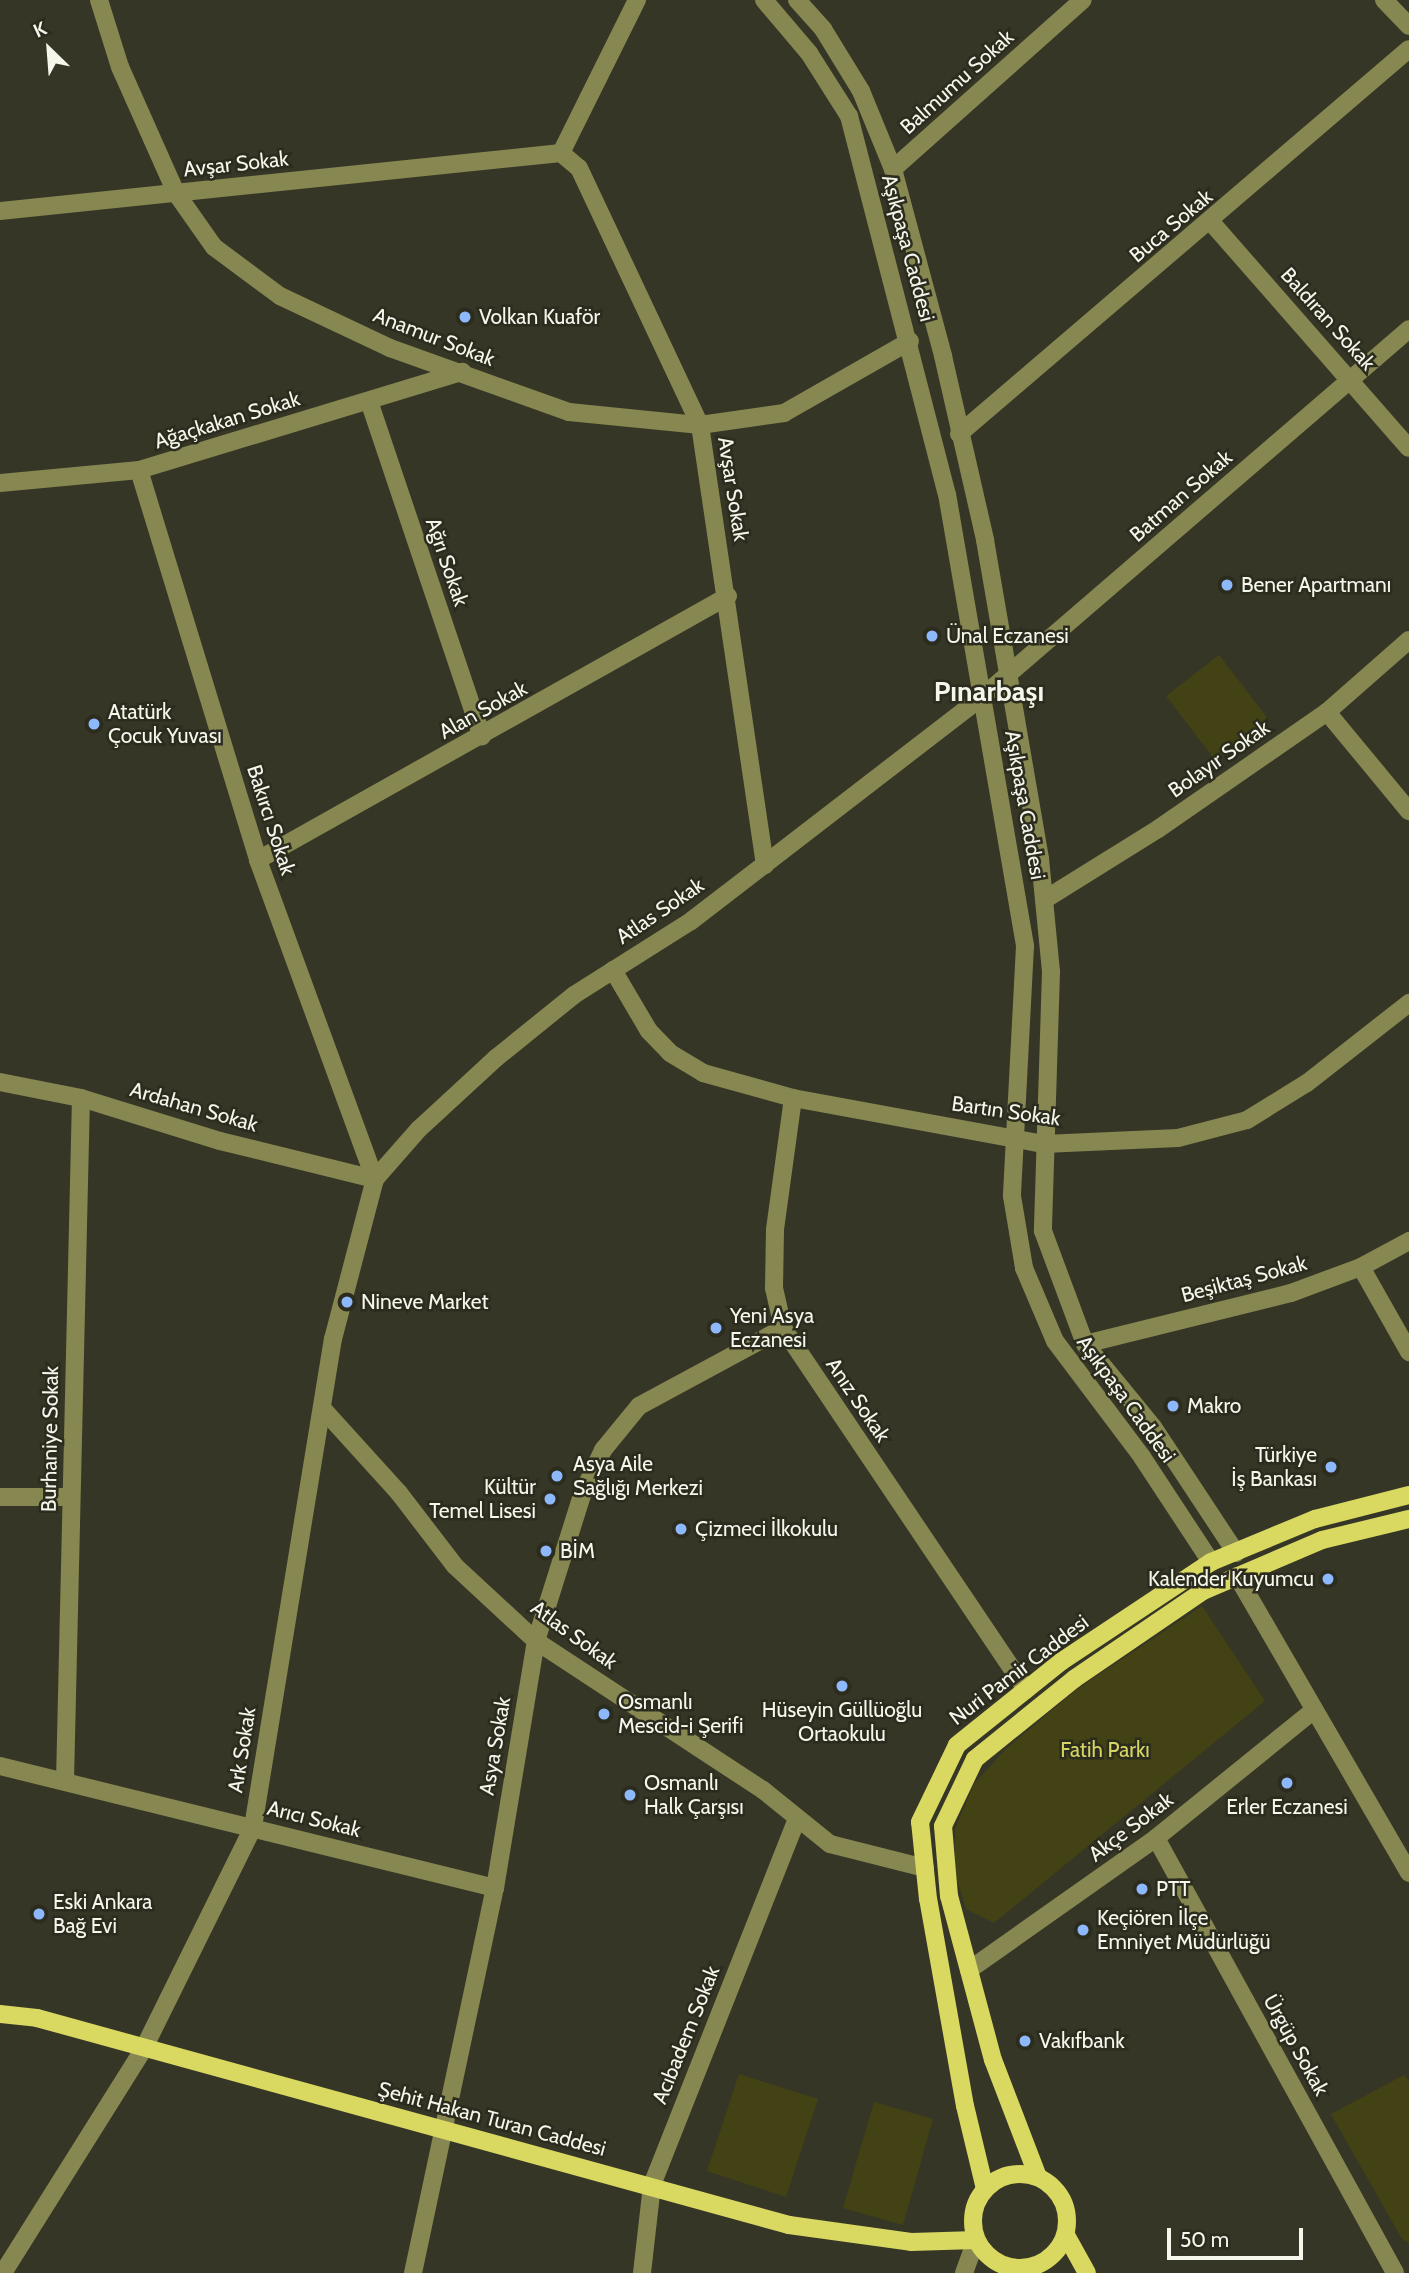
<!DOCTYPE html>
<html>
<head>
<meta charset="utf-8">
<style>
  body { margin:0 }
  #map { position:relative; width:1409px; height:2273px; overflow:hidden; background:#363627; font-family:Cabin,sans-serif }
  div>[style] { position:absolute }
  .green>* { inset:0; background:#434214 }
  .minor>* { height:18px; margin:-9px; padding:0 9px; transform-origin:9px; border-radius:9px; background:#878751 }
  .major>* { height:18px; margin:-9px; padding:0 9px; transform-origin:9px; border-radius:9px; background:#d9d861 }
  .major>.ring { margin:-9px; padding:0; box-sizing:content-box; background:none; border:18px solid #d9d861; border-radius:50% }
  .dots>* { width:19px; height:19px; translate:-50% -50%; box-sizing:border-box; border:4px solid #2c2c1e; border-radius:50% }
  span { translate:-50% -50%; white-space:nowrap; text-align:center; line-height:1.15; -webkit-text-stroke:5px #2c2c1e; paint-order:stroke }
  .street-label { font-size:21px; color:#f5f6ec }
  .poi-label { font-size:21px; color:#f5f6ec }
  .left { translate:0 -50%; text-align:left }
  .right { translate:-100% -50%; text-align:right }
  .park-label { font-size:21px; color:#d6d564 }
  .district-label { font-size:28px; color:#f5f6ec; font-weight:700 }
  .north { position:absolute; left:14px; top:14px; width:70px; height:70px; -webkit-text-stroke:5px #2c2c1e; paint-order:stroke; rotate:335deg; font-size:19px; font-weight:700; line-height:28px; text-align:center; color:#f5f6ec }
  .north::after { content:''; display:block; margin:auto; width:24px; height:32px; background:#f5f6ec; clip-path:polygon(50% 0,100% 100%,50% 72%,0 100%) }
  .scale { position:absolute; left:1167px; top:2228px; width:136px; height:32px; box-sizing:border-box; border:4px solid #f5f6ec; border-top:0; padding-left:9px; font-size:21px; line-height:24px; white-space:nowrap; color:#f5f6ec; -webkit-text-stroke:5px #2c2c1e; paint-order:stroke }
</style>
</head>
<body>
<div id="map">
  <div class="green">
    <div style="clip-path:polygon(1219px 655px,1269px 720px,1215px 760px,1166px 696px)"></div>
    <div style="clip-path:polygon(1202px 1606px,1265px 1701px,994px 1923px,966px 1909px,955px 1873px,955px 1829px,974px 1784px,1006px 1749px,1077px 1689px)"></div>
    <div style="clip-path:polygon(739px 2074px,818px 2099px,786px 2197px,707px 2171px)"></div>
    <div style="clip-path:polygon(1404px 2075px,1409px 2081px,1409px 2243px,1402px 2239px,1331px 2114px)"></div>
    <div style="clip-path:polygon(874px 2102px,933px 2119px,903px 2225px,843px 2208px)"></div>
  </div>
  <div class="minor">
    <div style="left:99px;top:0;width:70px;rotate:72.6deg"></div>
    <div style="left:120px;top:67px;width:138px;rotate:66deg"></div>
    <div style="left:176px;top:193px;width:66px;rotate:54.9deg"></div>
    <div style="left:214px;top:247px;width:82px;rotate:36.6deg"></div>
    <div style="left:280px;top:296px;width:122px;rotate:25.3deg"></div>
    <div style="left:390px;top:348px;width:190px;rotate:19.7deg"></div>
    <div style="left:569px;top:412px;width:132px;rotate:5.7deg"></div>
    <div style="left:700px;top:425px;width:85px;rotate:-8.1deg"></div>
    <div style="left:784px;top:413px;width:145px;rotate:-29.7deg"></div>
    <div style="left:764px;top:0;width:70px;rotate:49.7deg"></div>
    <div style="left:809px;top:53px;width:75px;rotate:57.6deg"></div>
    <div style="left:849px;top:116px;width:390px;rotate:75.5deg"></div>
    <div style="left:947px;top:494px;width:459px;rotate:80.2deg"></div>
    <div style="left:1025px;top:946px;width:250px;rotate:93deg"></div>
    <div style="left:1012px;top:1196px;width:73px;rotate:80.5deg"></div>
    <div style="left:1024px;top:1268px;width:79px;rotate:67deg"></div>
    <div style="left:1055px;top:1341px;width:145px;rotate:53.1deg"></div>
    <div style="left:1142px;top:1457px;width:126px;rotate:56.7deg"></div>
    <div style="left:797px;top:0;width:39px;rotate:48deg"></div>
    <div style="left:823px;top:29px;width:73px;rotate:58.5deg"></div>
    <div style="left:861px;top:91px;width:84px;rotate:67.7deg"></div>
    <div style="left:893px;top:169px;width:194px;rotate:75deg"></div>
    <div style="left:943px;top:356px;width:189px;rotate:77.1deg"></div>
    <div style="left:985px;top:540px;width:324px;rotate:80.2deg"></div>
    <div style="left:1040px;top:859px;width:114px;rotate:84.4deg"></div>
    <div style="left:1051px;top:972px;width:259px;rotate:91.8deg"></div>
    <div style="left:1043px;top:1231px;width:121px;rotate:69.6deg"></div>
    <div style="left:1085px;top:1344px;width:107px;rotate:50.7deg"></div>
    <div style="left:1153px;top:1427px;width:151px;rotate:56.6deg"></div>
    <div style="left:1384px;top:0;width:36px;rotate:46deg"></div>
    <div style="left:561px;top:153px;width:23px;rotate:40deg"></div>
    <div style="left:579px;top:168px;width:284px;rotate:64.8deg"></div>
    <div style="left:700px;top:425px;width:445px;rotate:81.6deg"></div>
    <div style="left:893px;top:169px;width:254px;rotate:-41.7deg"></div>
    <div style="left:0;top:211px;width:564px;rotate:-5.9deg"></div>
    <div style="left:561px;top:153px;width:171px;rotate:-63.6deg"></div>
    <div style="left:1211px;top:222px;width:300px;rotate:48.8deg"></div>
    <div style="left:369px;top:401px;width:354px;rotate:71.4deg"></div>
    <div style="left:959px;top:434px;width:592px;rotate:-40.55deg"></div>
    <div style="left:139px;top:470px;width:408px;rotate:73deg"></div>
    <div style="left:258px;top:860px;width:340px;rotate:69.9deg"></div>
    <div style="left:0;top:483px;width:140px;rotate:-5.3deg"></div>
    <div style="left:139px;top:470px;width:338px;rotate:-16.9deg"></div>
    <div style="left:1327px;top:712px;width:129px;rotate:50.4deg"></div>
    <div style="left:258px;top:860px;width:539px;rotate:-29.32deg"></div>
    <div style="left:1044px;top:900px;width:134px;rotate:-31.9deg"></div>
    <div style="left:1158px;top:829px;width:206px;rotate:-34.7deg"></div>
    <div style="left:1327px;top:712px;width:109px;rotate:-41.3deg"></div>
    <div style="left:613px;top:970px;width:71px;rotate:59.5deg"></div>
    <div style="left:649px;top:1031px;width:30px;rotate:46deg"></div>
    <div style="left:670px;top:1053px;width:39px;rotate:31deg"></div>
    <div style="left:703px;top:1073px;width:93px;rotate:15.5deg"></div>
    <div style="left:793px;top:1098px;width:255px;rotate:10.4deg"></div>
    <div style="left:1044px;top:1144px;width:134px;rotate:-2.6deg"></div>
    <div style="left:1178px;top:1138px;width:71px;rotate:-14.6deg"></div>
    <div style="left:1247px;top:1120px;width:70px;rotate:-31.7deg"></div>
    <div style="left:1307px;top:1083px;width:130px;rotate:-38.1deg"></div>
    <div style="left:0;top:1082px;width:83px;rotate:11.2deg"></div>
    <div style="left:81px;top:1098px;width:145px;rotate:17.2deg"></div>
    <div style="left:220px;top:1141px;width:160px;rotate:13.8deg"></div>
    <div style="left:793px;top:1098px;width:133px;rotate:97.8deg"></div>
    <div style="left:775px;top:1230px;width:58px;rotate:91deg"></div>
    <div style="left:774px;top:1288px;width:41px;rotate:77.3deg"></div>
    <div style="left:783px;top:1328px;width:436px;rotate:56.1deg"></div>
    <div style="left:1361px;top:1267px;width:98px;rotate:60.5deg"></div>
    <div style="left:1085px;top:1344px;width:212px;rotate:-13.9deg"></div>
    <div style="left:1291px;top:1293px;width:75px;rotate:-20.4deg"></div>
    <div style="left:1361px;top:1267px;width:55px;rotate:-28.4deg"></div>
    <div style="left:322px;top:1408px;width:115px;rotate:47.8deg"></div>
    <div style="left:399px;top:1493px;width:92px;rotate:52.5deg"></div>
    <div style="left:455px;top:1566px;width:110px;rotate:42.8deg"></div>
    <div style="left:536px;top:1641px;width:272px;rotate:33.3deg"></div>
    <div style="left:763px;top:1790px;width:86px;rotate:38.9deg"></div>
    <div style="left:830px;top:1844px;width:98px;rotate:14.2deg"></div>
    <div style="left:0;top:1497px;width:71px"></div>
    <div style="left:1237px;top:1576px;width:343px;rotate:59.9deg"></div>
    <div style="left:0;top:1766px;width:510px;rotate:13.85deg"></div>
    <div style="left:65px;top:1781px;width:683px;rotate:-88.66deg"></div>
    <div style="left:1156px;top:1838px;width:496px;rotate:61.2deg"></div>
    <div style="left:969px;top:1970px;width:229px;rotate:-35.2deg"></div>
    <div style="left:1156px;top:1838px;width:202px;rotate:-39deg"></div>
    <div style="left:3px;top:2273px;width:263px;rotate:-57.9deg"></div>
    <div style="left:143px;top:2050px;width:249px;rotate:-63.7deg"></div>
    <div style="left:253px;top:1827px;width:495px;rotate:-80.7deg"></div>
    <div style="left:333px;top:1339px;width:165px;rotate:-75.3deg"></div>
    <div style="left:375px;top:1179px;width:67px;rotate:-48.7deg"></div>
    <div style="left:419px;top:1129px;width:105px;rotate:-42.7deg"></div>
    <div style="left:496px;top:1058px;width:100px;rotate:-38.9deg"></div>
    <div style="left:574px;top:995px;width:138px;rotate:-32.3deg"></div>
    <div style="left:691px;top:921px;width:369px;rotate:-37.6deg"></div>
    <div style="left:983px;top:696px;width:562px;rotate:-40.74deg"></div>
    <div style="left:413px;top:2273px;width:394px;rotate:-78deg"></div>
    <div style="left:495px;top:1888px;width:250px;rotate:-80.6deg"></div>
    <div style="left:536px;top:1641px;width:156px;rotate:-72.5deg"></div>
    <div style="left:583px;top:1492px;width:47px;rotate:-64.5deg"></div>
    <div style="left:603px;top:1450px;width:57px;rotate:-50.7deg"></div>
    <div style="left:639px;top:1406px;width:164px;rotate:-28.4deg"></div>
    <div style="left:642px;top:2273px;width:89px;rotate:-83.5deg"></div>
    <div style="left:652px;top:2185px;width:394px;rotate:-68.4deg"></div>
    <div style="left:964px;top:2273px;width:35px;rotate:-70deg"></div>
    <div style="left:1016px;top:2273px;width:6px;rotate:-51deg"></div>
  </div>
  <div class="major">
    <div style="left:0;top:2014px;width:37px;rotate:6deg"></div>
    <div style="left:37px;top:2018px;width:780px;rotate:15.39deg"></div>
    <div style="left:789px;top:2225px;width:123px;rotate:7.9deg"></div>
    <div style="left:911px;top:2242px;width:65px;rotate:-1.8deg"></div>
    <div class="ring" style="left:973px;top:2174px;width:76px;height:76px"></div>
    <div style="left:1038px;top:2177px;width:125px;rotate:-111deg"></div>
    <div style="left:993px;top:2060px;width:170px;rotate:-105deg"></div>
    <div style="left:949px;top:1896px;width:70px;rotate:-94.9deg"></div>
    <div style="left:943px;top:1826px;width:74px;rotate:-64.5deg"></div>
    <div style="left:975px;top:1759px;width:127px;rotate:-38.9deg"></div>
    <div style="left:1074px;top:1679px;width:156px;rotate:-34.3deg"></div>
    <div style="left:1203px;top:1591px;width:129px;rotate:-23.2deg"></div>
    <div style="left:1322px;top:1540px;width:89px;rotate:-13.6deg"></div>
    <div style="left:985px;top:2189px;width:85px;rotate:-103.5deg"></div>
    <div style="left:965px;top:2106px;width:210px;rotate:-100.1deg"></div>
    <div style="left:928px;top:1899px;width:77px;rotate:-95.9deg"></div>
    <div style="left:920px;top:1822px;width:85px;rotate:-64.3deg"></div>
    <div style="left:957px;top:1745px;width:134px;rotate:-38.7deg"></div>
    <div style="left:1062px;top:1661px;width:179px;rotate:-33.6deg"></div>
    <div style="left:1211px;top:1562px;width:113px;rotate:-22.5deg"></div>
    <div style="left:1315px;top:1519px;width:97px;rotate:-14.3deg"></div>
    <div style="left:1066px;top:2235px;width:43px;rotate:61.1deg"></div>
  </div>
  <div class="dots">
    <div style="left:465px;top:317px;background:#8db9fc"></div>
    <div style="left:1227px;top:585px;background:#8db9fc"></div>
    <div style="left:932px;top:636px;background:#8db9fc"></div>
    <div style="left:94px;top:724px;background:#8db9fc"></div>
    <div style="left:347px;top:1302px;background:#8db9fc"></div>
    <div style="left:716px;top:1328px;background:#8db9fc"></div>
    <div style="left:1173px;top:1406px;background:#8db9fc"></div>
    <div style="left:1331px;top:1467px;background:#8db9fc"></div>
    <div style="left:557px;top:1476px;background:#8db9fc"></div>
    <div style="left:550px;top:1499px;background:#8db9fc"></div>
    <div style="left:681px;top:1529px;background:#8db9fc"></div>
    <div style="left:546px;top:1551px;background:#8db9fc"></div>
    <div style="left:1328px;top:1579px;background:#8db9fc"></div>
    <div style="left:842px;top:1686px;background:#8db9fc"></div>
    <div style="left:604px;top:1714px;background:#8db9fc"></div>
    <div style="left:1287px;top:1783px;background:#8db9fc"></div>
    <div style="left:630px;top:1795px;background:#8db9fc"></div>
    <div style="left:1142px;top:1889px;background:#8db9fc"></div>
    <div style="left:39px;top:1914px;background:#8db9fc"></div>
    <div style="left:1083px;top:1930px;background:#8db9fc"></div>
    <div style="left:1025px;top:2041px;background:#8db9fc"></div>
  </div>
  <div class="street-label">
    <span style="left:957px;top:82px;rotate:-42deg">Balmumu Sokak</span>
    <span style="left:236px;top:164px;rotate:-6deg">Avşar Sokak</span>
    <span style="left:1171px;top:226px;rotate:-40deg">Buca Sokak</span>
    <span style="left:908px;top:248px;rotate:75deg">Aşıkpaşa Caddesi</span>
    <span style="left:1328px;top:319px;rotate:48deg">Baldıran Sokak</span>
    <span style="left:434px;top:337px;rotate:21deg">Anamur Sokak</span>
    <span style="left:227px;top:420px;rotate:-17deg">Ağaçkakan Sokak</span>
    <span style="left:733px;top:489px;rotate:81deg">Avşar Sokak</span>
    <span style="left:1181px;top:496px;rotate:-41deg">Batman Sokak</span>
    <span style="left:447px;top:562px;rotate:71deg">Ağrı Sokak</span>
    <span style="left:483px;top:710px;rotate:-29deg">Alan Sokak</span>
    <span style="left:1219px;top:759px;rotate:-35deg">Bolayır Sokak</span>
    <span style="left:1025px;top:805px;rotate:80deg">Aşıkpaşa Caddesi</span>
    <span style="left:271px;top:820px;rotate:72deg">Bakırcı Sokak</span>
    <span style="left:660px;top:911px;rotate:-34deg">Atlas Sokak</span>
    <span style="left:194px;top:1107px;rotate:16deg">Ardahan Sokak</span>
    <span style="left:1006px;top:1111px;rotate:8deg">Bartın Sokak</span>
    <span style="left:1244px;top:1279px;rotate:-15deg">Beşiktaş Sokak</span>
    <span style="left:1126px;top:1399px;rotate:54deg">Aşıkpaşa Caddesi</span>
    <span style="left:858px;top:1400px;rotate:56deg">Anız Sokak</span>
    <span style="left:50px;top:1439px;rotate:-89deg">Burhaniye Sokak</span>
    <span style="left:574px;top:1635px;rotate:36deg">Atlas Sokak</span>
    <span style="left:1019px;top:1670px;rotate:-37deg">Nuri Pamir Caddesi</span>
    <span style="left:495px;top:1746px;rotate:-80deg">Asya Sokak</span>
    <span style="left:242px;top:1750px;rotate:-81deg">Ark Sokak</span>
    <span style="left:314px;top:1819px;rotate:14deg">Arıcı Sokak</span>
    <span style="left:1131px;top:1827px;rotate:-37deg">Akçe Sokak</span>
    <span style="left:686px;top:2035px;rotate:-68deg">Acıbadem Sokak</span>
    <span style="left:1296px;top:2045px;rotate:61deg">Ürgüp Sokak</span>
    <span style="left:492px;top:2119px;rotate:15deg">Şehit Hakan Turan Caddesi</span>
  </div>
  <div class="poi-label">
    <span class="left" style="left:479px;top:317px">Volkan Kuaför</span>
    <span class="left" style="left:1241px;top:585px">Bener Apartmanı</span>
    <span class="left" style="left:946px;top:636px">Ünal Eczanesi</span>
    <span class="left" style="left:108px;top:724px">Atatürk<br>Çocuk Yuvası</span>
    <span class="left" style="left:361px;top:1302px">Nineve Market</span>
    <span class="left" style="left:730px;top:1328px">Yeni Asya<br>Eczanesi</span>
    <span class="left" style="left:1187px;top:1406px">Makro</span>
    <span class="right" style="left:1317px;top:1467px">Türkiye<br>İş Bankası</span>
    <span class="left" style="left:573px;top:1476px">Asya Aile<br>Sağlığı Merkezi</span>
    <span class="right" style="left:536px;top:1499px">Kültür<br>Temel Lisesi</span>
    <span class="left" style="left:695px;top:1529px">Çizmeci İlkokulu</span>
    <span class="left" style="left:560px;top:1551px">BİM</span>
    <span class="right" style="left:1314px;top:1579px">Kalender Kuyumcu</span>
    <span class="left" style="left:618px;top:1714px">Osmanlı<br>Mescid-i Şerifi</span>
    <span style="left:842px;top:1722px">Hüseyin Güllüoğlu<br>Ortaokulu</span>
    <span class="left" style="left:644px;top:1795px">Osmanlı<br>Halk Çarşısı</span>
    <span style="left:1287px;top:1807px">Erler Eczanesi</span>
    <span class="left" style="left:1156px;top:1889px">PTT</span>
    <span class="left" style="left:53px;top:1914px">Eski Ankara<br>Bağ Evi</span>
    <span class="left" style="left:1097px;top:1930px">Keçiören İlçe<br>Emniyet Müdürlüğü</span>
    <span class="left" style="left:1039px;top:2041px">Vakıfbank</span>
  </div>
  <div class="park-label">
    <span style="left:1105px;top:1750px">Fatih Parkı</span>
  </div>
  <div class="district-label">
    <span style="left:989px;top:691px">Pınarbaşı</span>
  </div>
  <div class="north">K</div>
  <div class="scale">50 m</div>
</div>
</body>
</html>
